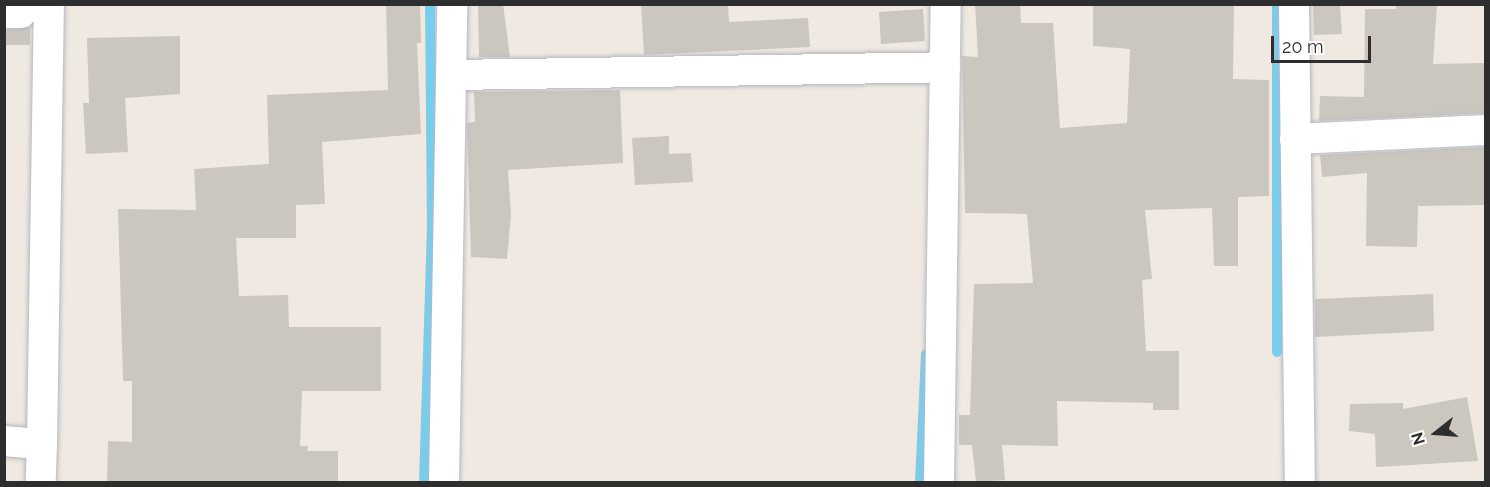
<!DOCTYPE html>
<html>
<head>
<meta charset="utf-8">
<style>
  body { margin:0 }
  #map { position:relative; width:1490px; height:487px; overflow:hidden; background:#efe9e1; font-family:Raleway,sans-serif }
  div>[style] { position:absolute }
  .stream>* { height:10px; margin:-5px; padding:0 5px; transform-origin:5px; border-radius:5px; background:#75cff0 }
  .building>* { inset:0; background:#cbc7bf }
  .roads { filter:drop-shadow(0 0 2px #b4b7c1) drop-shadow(0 0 2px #b4b7c1) }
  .minor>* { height:30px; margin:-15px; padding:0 15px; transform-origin:15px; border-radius:15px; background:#fff }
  span { translate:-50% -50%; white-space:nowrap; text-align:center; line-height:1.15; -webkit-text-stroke:4.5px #fff; paint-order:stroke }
  .frame { position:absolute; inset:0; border:6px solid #2e2e2e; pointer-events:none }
  .north { position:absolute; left:1406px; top:403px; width:60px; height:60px; -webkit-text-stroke:4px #fff; paint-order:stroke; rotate:253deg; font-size:16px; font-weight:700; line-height:24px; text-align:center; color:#2e2e2e }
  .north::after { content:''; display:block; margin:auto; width:21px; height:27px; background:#2e2e2e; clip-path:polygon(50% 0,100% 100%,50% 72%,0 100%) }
  .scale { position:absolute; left:1271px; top:36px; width:100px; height:27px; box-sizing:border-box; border:3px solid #2e2e2e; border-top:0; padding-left:8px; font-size:18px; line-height:21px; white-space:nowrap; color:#2e2e2e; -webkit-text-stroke:4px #fff; paint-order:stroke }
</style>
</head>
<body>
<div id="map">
  <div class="stream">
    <div style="left:1277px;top:352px;width:348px;rotate:-90deg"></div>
    <div style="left:424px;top:482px;width:253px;rotate:-88.2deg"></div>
    <div style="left:432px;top:229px;width:225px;rotate:-90.5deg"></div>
    <div style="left:920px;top:482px;width:128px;rotate:-87.3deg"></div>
  </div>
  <div class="building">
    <div style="clip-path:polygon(386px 4px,420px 4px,421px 43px,417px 43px,421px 134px,322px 142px,325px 204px,296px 205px,296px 238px,236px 238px,239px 296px,288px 295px,289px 327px,381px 327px,381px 391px,302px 391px,300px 446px,308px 446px,307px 451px,338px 451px,338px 483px,107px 483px,108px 441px,132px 442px,132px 381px,123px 381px,118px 209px,196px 210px,194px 169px,269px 164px,267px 95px,388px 90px)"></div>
    <div style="clip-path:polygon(478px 4px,503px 4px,510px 57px,479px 57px)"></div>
    <div style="clip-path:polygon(641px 4px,728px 4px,729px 22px,808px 18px,810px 47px,644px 55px)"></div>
    <div style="clip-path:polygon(975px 4px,1020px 4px,1021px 23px,1053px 23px,1060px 128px,1127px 123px,1130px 49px,1093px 46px,1093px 4px,1234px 4px,1233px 79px,1269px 80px,1269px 196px,1238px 197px,1238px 266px,1214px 266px,1212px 208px,1145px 210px,1152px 279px,1142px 280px,1146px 351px,1179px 351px,1179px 410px,1153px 410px,1153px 403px,1057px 401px,1058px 446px,1002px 445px,1005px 480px,976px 482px,972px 445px,959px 445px,959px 415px,970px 415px,974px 284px,1033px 283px,1027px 214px,965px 213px,962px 56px,978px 57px)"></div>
    <div style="clip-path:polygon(1313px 4px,1340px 4px,1342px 34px,1314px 35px)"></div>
    <div style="clip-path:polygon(1396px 4px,1437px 4px,1433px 64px,1485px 63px,1485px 113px,1319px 121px,1320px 96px,1364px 97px,1365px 9px,1396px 9px)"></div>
    <div style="clip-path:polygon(923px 9px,925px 41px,881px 44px,879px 12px)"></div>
    <div style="clip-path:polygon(30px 27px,30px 45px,4px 45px,4px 30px)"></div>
    <div style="clip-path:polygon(180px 36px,180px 94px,125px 98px,128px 152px,86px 154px,83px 103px,89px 103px,87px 38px)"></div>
    <div style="clip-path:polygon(620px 90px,623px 163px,508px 170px,511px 215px,507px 259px,471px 257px,467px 123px,475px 122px,474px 92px)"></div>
    <div style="clip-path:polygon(669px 136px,669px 154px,691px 153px,693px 182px,635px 185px,632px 138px)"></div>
    <div style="clip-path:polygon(1485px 147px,1485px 205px,1418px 206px,1417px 247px,1366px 246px,1367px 173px,1322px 177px,1320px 155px)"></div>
    <div style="clip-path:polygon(1433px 294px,1434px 331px,1315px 337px,1315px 299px)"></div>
    <div style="clip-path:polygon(1467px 397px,1478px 461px,1376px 467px,1375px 434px,1349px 431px,1350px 404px,1403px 403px,1403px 409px)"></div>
  </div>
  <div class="roads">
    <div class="minor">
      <div style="left:1294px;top:4px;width:478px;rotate:89.3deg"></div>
      <div style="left:4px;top:13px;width:17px"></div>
      <div style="left:452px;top:75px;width:493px;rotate:-0.9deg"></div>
      <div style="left:1295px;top:139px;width:191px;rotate:-2.7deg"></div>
      <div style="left:4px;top:441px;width:38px;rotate:5deg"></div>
      <div style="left:42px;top:444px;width:38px;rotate:92deg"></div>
      <div style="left:42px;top:444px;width:440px;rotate:-89.1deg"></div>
      <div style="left:444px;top:482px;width:478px;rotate:-89deg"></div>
      <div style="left:939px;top:482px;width:478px;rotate:-89.2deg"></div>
    </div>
  </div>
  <div class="frame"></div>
  <div class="north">N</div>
  <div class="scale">20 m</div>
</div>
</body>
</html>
